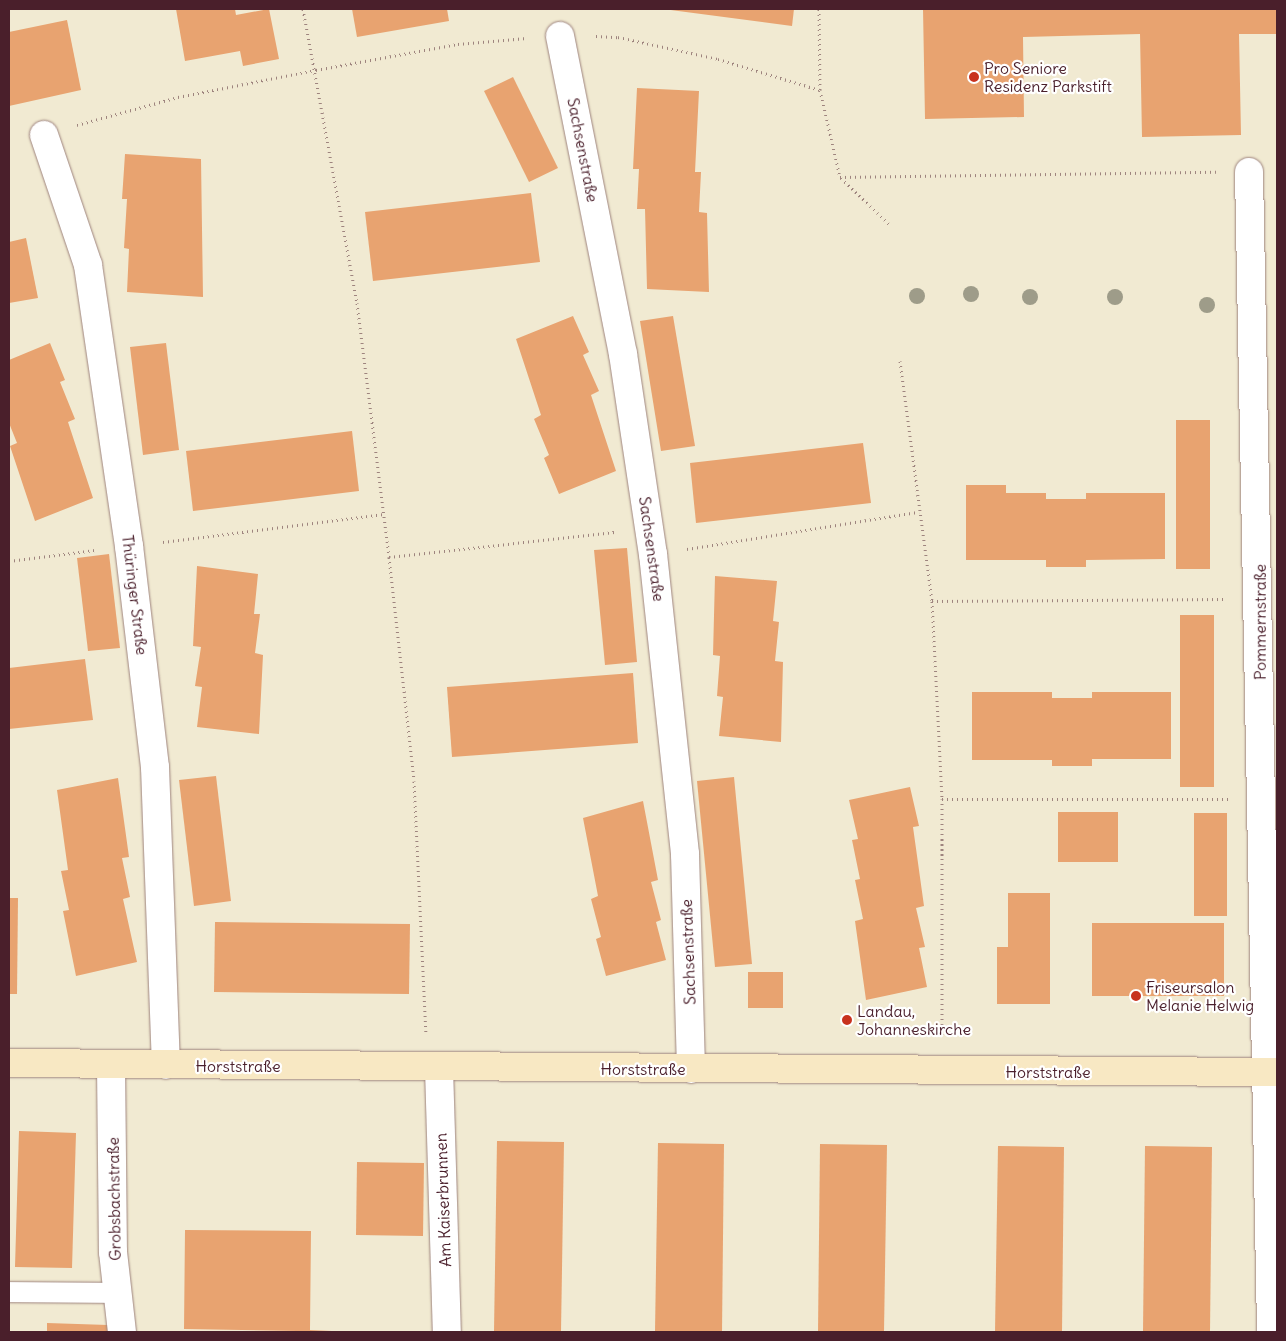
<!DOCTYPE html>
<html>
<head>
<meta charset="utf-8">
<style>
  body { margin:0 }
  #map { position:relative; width:1286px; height:1341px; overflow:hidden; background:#f1ead2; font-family:Delius,sans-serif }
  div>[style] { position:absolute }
  .building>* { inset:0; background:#e8a370 }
  .path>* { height:3px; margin-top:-1.5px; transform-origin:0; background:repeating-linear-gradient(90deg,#9e847e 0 1px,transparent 0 5px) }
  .roads { filter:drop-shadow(0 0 1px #9e847e) drop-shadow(0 0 1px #9e847e) }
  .lane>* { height:20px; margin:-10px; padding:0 10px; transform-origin:10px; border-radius:10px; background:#fff }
  .street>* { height:28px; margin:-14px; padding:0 14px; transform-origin:14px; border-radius:14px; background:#fff }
  .secondary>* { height:28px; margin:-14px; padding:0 14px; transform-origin:14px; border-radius:14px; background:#f8e8c3 }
  .trees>* { width:16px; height:16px; margin:-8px; border-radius:50%; background:#9e9c89 }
  .dots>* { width:14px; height:14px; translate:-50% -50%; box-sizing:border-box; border:2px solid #fff; border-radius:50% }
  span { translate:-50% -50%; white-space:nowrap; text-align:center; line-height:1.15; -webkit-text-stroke:4.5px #fff; paint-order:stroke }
  .poi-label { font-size:16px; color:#4a1f2b }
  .left { translate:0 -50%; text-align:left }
  .street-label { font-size:16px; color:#4a1f2b }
  .frame { position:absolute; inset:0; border:10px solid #4a1f2b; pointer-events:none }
</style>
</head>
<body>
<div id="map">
  <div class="building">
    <div style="clip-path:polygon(176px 9px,235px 9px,236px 15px,269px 9px,279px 59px,243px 66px,240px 51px,185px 61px)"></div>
    <div style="clip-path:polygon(352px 9px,447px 9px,449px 21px,357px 37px)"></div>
    <div style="clip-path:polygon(663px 9px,794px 9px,792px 26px)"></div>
    <div style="clip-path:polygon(923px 9px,1277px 9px,1277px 34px,1239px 34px,1241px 135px,1142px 137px,1140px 34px,1023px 37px,1024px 117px,925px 119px)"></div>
    <div style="clip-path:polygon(67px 20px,81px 90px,9px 106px,9px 32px)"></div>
    <div style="clip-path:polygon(513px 77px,558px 168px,529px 182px,484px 91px)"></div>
    <div style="clip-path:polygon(637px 88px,699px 91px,695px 172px,701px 172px,699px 212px,707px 213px,709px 292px,647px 289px,645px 209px,637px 209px,639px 169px,633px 169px)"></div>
    <div style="clip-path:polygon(125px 154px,201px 159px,203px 297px,127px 292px,129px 249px,124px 248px,127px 199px,122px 199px)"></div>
    <div style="clip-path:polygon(531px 193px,540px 262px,373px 281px,365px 212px)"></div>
    <div style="clip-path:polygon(26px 238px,38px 298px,9px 303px,9px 242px)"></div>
    <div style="clip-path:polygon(573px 316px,589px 352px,583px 355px,599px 391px,591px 395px,616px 471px,559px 494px,544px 458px,549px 455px,534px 419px,541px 415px,516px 339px)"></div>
    <div style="clip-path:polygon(673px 316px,695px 446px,661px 451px,640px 321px)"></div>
    <div style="clip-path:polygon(50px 343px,65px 380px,60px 382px,75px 419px,68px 422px,93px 498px,35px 521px,10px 446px,17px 443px,9px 423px,9px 360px)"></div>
    <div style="clip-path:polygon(166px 343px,179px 450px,143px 455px,130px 347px)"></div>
    <div style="clip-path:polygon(1176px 420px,1210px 420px,1210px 569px,1176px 569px)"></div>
    <div style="clip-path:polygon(352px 431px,359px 491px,193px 511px,186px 451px)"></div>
    <div style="clip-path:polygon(863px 443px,871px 503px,696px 523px,690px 463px)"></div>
    <div style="clip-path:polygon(966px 485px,1006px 485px,1006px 493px,1046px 493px,1046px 499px,1086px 499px,1086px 493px,1165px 493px,1165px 559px,1086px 560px,1086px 567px,1046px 567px,1046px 560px,966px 560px)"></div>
    <div style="clip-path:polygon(627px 548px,637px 662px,605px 665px,594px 550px)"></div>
    <div style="clip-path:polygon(109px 554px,120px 648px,88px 651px,77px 558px)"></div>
    <div style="clip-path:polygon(197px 566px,258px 574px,254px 614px,260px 614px,255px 653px,263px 655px,259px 734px,197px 727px,202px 687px,195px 686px,201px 647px,193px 646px)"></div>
    <div style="clip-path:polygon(715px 576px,777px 581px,773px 621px,779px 622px,775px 661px,783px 662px,781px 742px,719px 736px,723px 697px,717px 696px,720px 656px,713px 655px)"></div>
    <div style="clip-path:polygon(1180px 615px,1214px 615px,1214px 787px,1180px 787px)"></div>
    <div style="clip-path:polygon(85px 659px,93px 720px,9px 729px,9px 668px)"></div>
    <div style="clip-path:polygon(633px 673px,638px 743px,452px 757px,447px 687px)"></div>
    <div style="clip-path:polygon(972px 692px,1052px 692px,1052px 698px,1092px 698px,1092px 692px,1171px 692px,1171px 759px,1092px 759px,1092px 766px,1052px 766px,1052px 760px,972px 760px)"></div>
    <div style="clip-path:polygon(216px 776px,231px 901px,194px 906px,179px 780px)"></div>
    <div style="clip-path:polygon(734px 777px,752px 964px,715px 967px,697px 781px)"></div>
    <div style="clip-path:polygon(118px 778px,129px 857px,122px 858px,130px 897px,123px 899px,137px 962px,76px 976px,63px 911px,69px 910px,61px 871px,68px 870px,57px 790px)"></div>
    <div style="clip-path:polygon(910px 787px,919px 826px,913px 827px,924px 906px,916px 908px,925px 947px,919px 948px,927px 987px,866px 1000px,855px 921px,863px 919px,855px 880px,860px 879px,852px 840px,858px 839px,849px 800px)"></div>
    <div style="clip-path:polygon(643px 801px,658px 880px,651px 882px,661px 920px,656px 922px,666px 960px,606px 976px,596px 939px,601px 937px,591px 899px,598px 896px,583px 818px)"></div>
    <div style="clip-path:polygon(1058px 812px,1118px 812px,1118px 862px,1058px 862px)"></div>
    <div style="clip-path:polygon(1194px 813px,1227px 813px,1227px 916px,1194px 916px)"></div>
    <div style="clip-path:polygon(1008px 893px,1050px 893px,1050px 1004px,997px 1004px,997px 947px,1008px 947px)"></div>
    <div style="clip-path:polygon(9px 898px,18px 898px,17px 994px,9px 994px)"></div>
    <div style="clip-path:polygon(215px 922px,410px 924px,409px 994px,214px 992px)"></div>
    <div style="clip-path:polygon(1092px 923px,1224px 923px,1224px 996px,1092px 996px)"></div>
    <div style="clip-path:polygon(748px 972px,783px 972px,783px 1008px,748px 1008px)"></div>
    <div style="clip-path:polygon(19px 1131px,76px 1133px,72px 1268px,15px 1267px)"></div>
    <div style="clip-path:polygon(497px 1141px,564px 1142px,561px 1332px,494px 1332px)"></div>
    <div style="clip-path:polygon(658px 1143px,724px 1144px,722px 1332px,655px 1332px)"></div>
    <div style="clip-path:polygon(820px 1144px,887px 1145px,884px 1332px,818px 1332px)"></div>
    <div style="clip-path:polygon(998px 1146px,1064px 1147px,1062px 1332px,995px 1332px)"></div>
    <div style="clip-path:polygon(1145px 1146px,1212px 1147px,1210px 1332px,1143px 1332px)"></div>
    <div style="clip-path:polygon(357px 1162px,424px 1163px,423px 1236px,356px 1235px)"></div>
    <div style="clip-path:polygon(185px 1230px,311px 1231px,310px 1330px,354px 1332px,184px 1329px)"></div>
    <div style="clip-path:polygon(47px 1323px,108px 1325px,108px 1332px,47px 1332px)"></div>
  </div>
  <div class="path">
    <div style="left:303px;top:9px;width:299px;rotate:79.6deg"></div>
    <div style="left:357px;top:303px;width:256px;rotate:82.8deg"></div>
    <div style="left:389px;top:557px;width:225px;rotate:83.6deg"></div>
    <div style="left:414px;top:781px;width:251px;rotate:87.3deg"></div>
    <div style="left:819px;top:9px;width:81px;rotate:89.3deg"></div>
    <div style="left:820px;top:90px;width:89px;rotate:77.1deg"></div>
    <div style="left:840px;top:177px;width:376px;rotate:-0.8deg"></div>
    <div style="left:596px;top:36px;width:22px;rotate:3deg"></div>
    <div style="left:618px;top:37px;width:102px;rotate:12.4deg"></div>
    <div style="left:718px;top:59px;width:107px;rotate:16.9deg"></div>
    <div style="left:77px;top:125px;width:105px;rotate:-15.5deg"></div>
    <div style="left:178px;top:97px;width:141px;rotate:-11.1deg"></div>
    <div style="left:316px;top:70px;width:144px;rotate:-10.4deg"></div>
    <div style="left:458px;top:44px;width:69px;rotate:-5deg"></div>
    <div style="left:841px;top:178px;width:66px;rotate:43.8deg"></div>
    <div style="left:900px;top:361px;width:242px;rotate:82.4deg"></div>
    <div style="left:932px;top:601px;width:198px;rotate:87.1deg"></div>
    <div style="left:942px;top:799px;width:237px;rotate:90deg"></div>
    <div style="left:163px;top:542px;width:223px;rotate:-7.2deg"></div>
    <div style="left:687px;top:549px;width:235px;rotate:-9.1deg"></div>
    <div style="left:389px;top:557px;width:227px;rotate:-6.3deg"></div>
    <div style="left:9px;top:561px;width:87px;rotate:-7.3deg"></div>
    <div style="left:932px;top:601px;width:292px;rotate:-0.4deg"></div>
    <div style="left:942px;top:799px;width:286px"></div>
  </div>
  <div class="roads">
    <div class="lane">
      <div style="left:9px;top:1292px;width:108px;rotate:0.5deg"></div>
    </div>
    <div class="street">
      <div style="left:560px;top:36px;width:324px;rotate:78.8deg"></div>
      <div style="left:623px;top:354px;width:202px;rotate:81.5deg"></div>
      <div style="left:653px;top:554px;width:302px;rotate:83.9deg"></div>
      <div style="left:685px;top:854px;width:215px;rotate:88.4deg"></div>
      <div style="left:44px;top:135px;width:137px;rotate:71.3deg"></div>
      <div style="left:88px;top:265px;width:284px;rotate:81.7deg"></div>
      <div style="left:129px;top:546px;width:223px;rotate:83.3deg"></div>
      <div style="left:155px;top:767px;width:298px;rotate:87.9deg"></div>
      <div style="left:1249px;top:172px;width:1160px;rotate:88.91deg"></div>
      <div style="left:111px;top:1065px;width:187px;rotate:89.4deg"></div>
      <div style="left:113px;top:1252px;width:81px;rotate:83.6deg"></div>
      <div style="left:439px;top:1068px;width:264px;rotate:88.3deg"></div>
    </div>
    <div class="secondary">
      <div style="left:9px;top:1063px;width:1268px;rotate:0.41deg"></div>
    </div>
  </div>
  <div class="trees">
    <div style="left:971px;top:294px"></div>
    <div style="left:917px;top:296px"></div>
    <div style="left:1030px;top:297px"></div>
    <div style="left:1115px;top:297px"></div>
    <div style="left:1207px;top:305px"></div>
  </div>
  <div class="dots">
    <div style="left:974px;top:77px;background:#c8321e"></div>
    <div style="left:1136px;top:996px;background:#c8321e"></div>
    <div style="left:847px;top:1020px;background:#c8321e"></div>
  </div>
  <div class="poi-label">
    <span class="left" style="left:984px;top:77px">Pro Seniore<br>Residenz Parkstift</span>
    <span class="left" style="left:1146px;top:996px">Friseursalon<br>Melanie Helwig</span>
    <span class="left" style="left:857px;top:1020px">Landau,<br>Johanneskirche</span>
  </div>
  <div class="street-label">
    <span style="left:583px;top:150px;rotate:79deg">Sachsenstraße</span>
    <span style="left:652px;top:549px;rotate:82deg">Sachsenstraße</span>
    <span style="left:135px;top:595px;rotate:83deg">Thüringer Straße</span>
    <span style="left:1260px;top:622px;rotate:-90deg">Pommernstraße</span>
    <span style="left:688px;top:952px;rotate:-92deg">Sachsenstraße</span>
    <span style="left:238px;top:1066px">Horststraße</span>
    <span style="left:643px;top:1069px">Horststraße</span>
    <span style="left:1048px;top:1072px">Horststraße</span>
    <span style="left:114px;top:1199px;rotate:-91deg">Grobsbachstraße</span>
    <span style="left:443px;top:1200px;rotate:-92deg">Am Kaiserbrunnen</span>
  </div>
  <div class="frame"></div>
</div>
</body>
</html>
